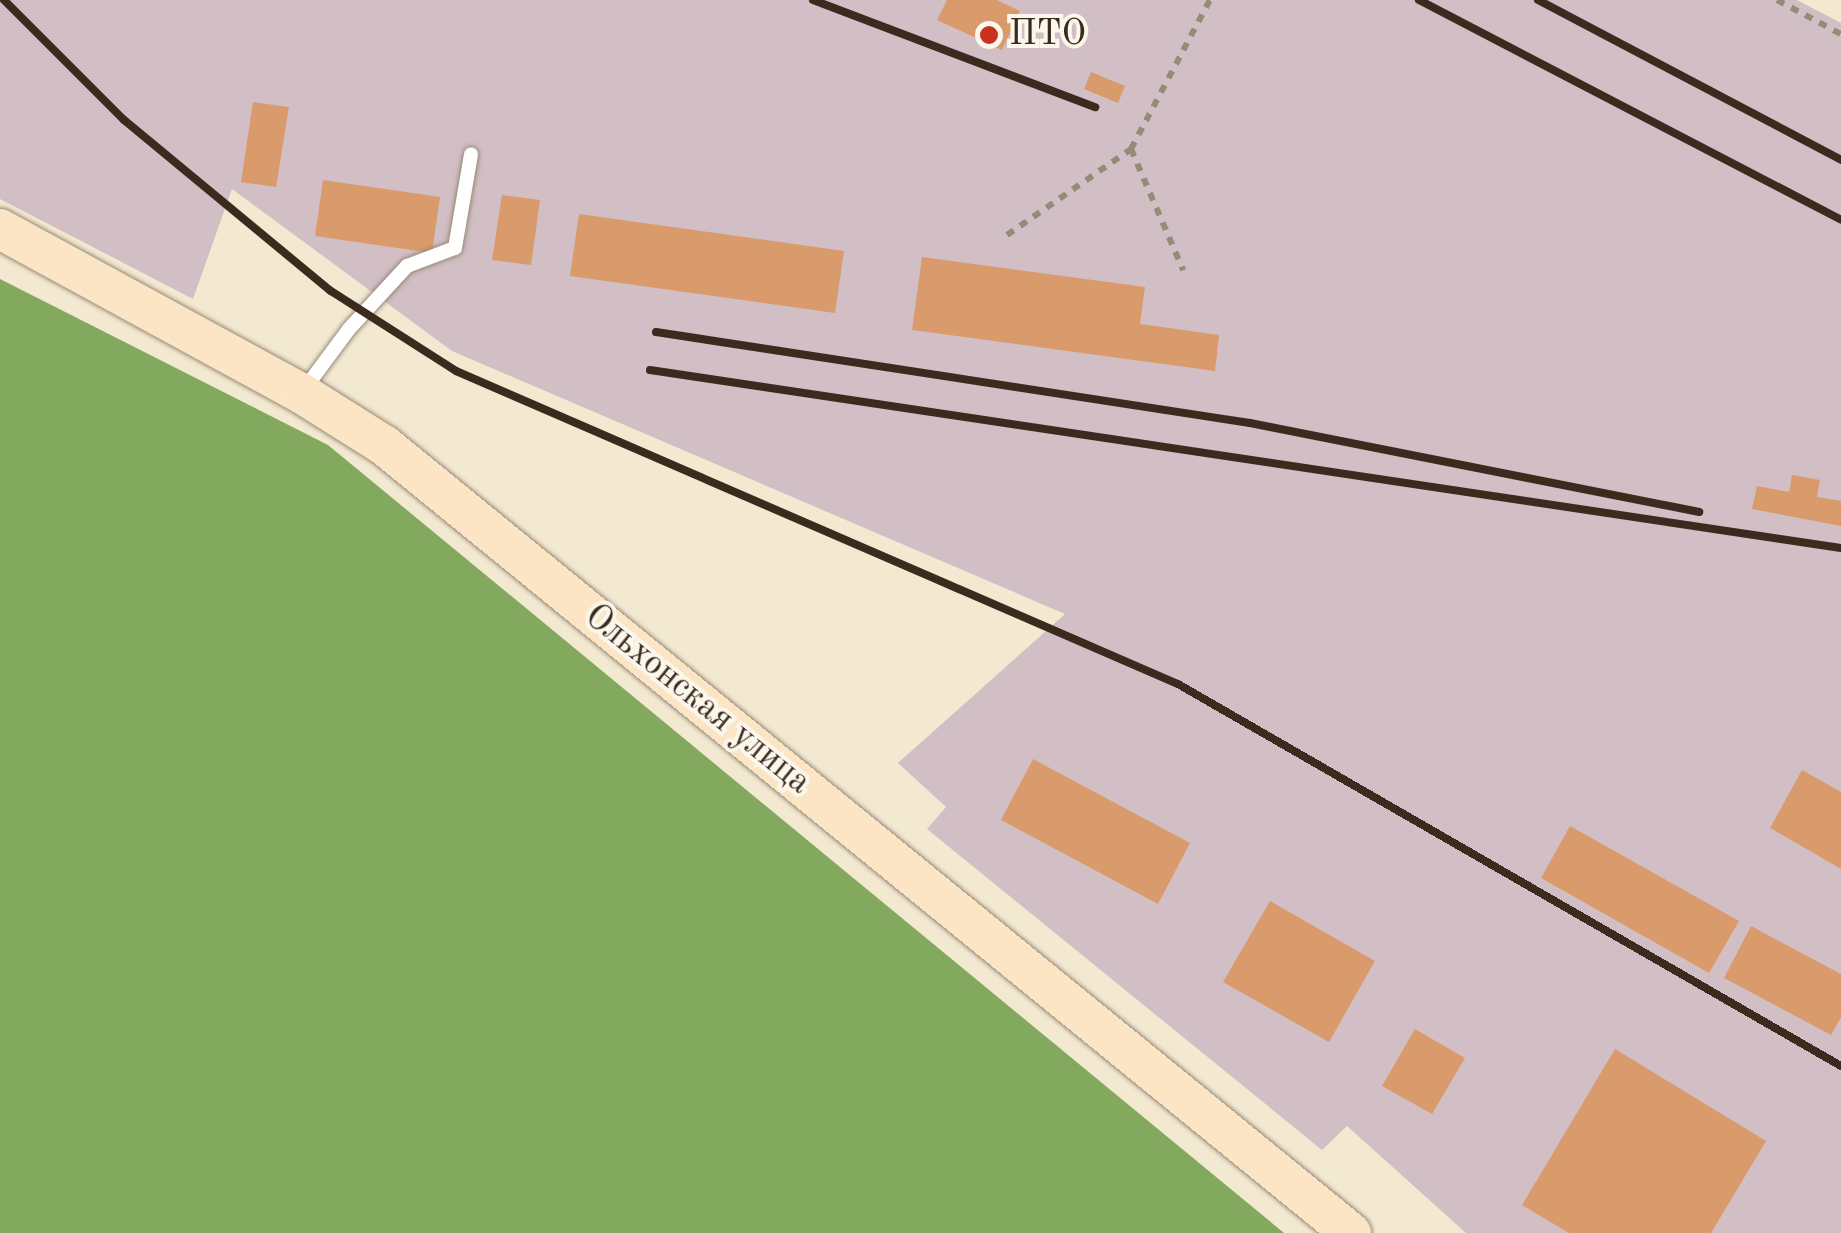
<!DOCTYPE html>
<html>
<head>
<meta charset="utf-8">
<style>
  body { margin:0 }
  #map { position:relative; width:1841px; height:1233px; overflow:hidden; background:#f3e9d1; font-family:"Old Standard TT",serif }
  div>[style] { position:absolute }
  .industrial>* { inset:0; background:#d2bec5 }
  .forest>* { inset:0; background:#83a95f }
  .building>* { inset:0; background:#d99a6c }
  .path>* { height:6px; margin-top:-3px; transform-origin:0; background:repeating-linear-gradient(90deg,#978a78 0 8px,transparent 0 16px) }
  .roads { filter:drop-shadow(0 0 2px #978a78) drop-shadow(0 0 2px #978a78) }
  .lane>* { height:14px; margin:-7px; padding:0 7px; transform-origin:7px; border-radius:7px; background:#fff }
  .secondary>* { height:40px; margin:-20px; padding:0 20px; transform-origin:20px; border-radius:20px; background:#fce5c4 }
  .rail>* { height:8px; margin:-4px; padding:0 4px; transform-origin:4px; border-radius:4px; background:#3b2a1e }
  .dots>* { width:28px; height:28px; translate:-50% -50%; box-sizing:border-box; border:5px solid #fbf7ec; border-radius:50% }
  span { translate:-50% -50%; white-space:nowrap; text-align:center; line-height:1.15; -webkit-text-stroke:8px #fbf7ec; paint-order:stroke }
  .poi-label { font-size:35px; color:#3b2a1e }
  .left { translate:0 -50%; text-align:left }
  .street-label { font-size:35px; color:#3b2a1e }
</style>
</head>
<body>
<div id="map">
  <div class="industrial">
    <div style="clip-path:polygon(0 0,1797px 0,1841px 23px,1841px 1233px,1466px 1233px,1347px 1126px,1322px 1150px,927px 829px,946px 807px,898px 763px,1065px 614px,452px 351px,232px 189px,193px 299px,0 199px)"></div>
  </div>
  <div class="forest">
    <div style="clip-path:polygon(0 279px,328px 445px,1284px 1233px,0 1233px)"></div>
  </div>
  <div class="building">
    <div style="clip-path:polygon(947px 0,997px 0,1020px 11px,1002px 50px,937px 20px)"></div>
    <div style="clip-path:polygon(1091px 72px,1125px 86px,1118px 103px,1084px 89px)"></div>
    <div style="clip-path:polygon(253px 102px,289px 107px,276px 187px,241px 182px)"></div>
    <div style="clip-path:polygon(323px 180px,440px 197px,432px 253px,315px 236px)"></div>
    <div style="clip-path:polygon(502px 195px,540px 200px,531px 265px,492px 260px)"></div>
    <div style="clip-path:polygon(579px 214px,844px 251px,835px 313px,570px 276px)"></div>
    <div style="clip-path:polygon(922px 257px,1145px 287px,1140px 324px,1219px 335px,1215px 371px,912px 330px)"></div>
    <div style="clip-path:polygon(1792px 475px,1820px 480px,1817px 497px,1841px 501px,1841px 526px,1752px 509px,1757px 486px,1789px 492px)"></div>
    <div style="clip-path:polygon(1033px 759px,1190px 843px,1158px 904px,1001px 820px)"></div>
    <div style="clip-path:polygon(1802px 770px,1841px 792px,1841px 869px,1770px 828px)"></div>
    <div style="clip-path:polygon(1570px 826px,1739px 921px,1709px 973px,1541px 878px)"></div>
    <div style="clip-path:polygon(1270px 901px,1375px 961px,1329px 1042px,1223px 982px)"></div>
    <div style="clip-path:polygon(1751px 926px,1841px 974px,1841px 1017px,1831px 1035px,1724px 978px)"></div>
    <div style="clip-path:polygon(1415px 1029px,1465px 1058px,1432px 1114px,1382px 1086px)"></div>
    <div style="clip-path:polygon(1615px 1049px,1766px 1141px,1711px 1233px,1569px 1233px,1522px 1205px)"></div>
  </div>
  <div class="path">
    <div style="left:1777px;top:0;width:72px;rotate:28deg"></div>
    <div style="left:1131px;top:149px;width:132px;rotate:66.7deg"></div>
    <div style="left:1007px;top:235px;width:151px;rotate:-34.7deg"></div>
    <div style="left:1131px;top:149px;width:169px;rotate:-62.1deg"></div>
  </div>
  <div class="roads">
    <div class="lane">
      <div style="left:303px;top:391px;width:77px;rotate:-53.4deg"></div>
      <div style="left:349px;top:329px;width:86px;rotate:-47.4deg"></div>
      <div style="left:407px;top:266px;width:51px;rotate:-20.6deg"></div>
      <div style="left:455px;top:248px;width:95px;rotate:-80.3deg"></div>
    </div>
    <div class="secondary">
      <div style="left:0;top:229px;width:343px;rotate:28.6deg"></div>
      <div style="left:301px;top:393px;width:99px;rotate:32.2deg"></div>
      <div style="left:385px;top:446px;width:1246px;rotate:39.17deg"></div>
    </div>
  </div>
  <div class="rail">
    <div style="left:4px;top:0;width:170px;rotate:45deg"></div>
    <div style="left:124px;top:120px;width:268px;rotate:39.6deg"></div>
    <div style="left:331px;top:291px;width:148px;rotate:32.6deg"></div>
    <div style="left:456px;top:371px;width:787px;rotate:23.44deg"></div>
    <div style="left:1178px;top:684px;width:765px;rotate:29.95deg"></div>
    <div style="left:813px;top:0;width:302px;rotate:20.8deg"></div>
    <div style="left:1419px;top:0;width:476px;rotate:27.5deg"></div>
    <div style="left:1538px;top:0;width:343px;rotate:27.8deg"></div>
    <div style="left:656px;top:332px;width:601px;rotate:8.71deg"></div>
    <div style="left:1250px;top:423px;width:458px;rotate:11.2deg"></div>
    <div style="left:650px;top:370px;width:1204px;rotate:8.5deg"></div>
  </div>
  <div class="dots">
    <div style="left:989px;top:35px;background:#c8321e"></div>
  </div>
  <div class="poi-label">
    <span class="left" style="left:1009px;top:35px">ПТО</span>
  </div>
  <div class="street-label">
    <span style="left:697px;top:700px;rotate:39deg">Ольхонская улица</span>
  </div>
</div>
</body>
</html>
